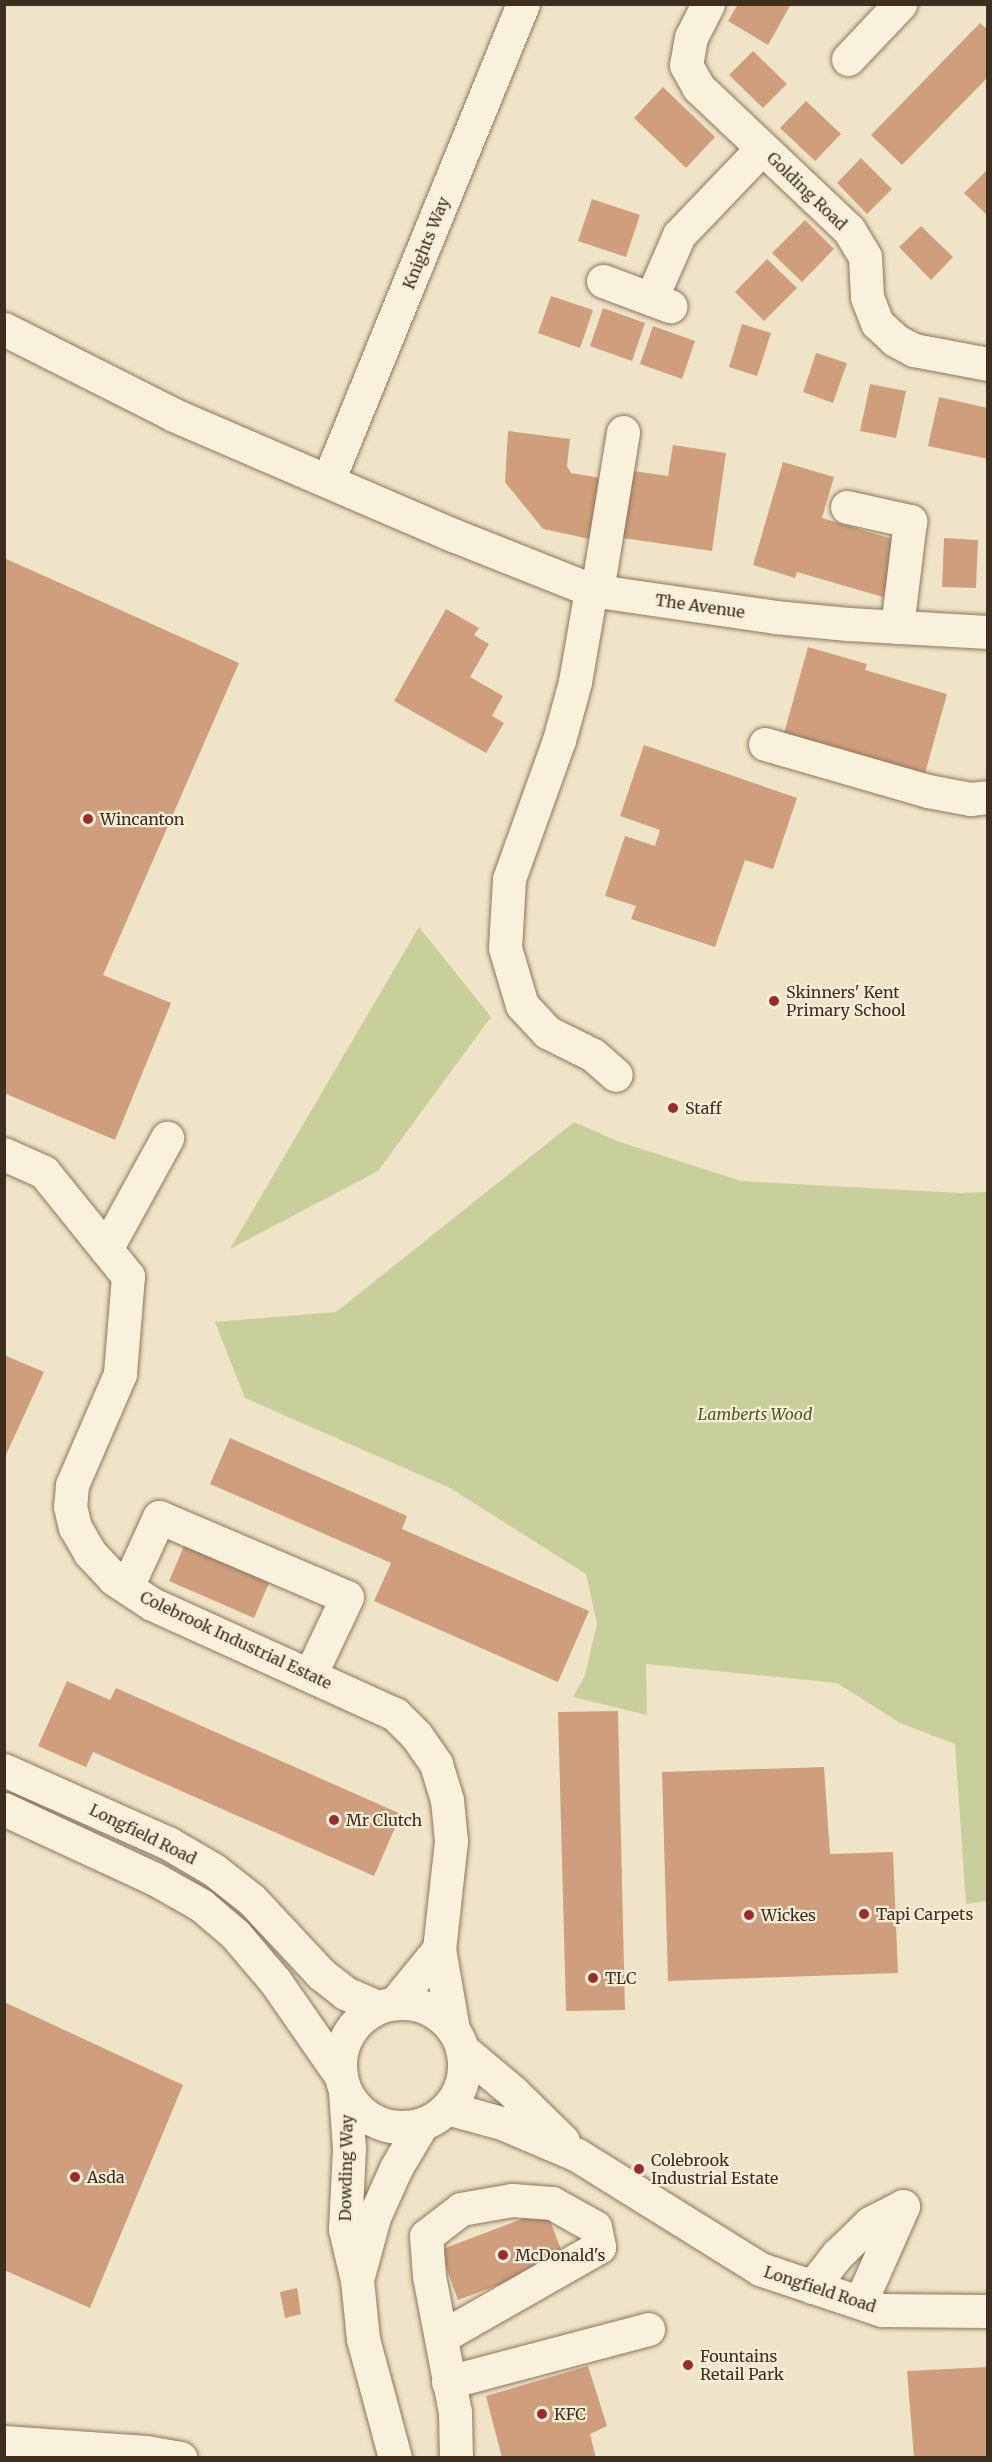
<!DOCTYPE html>
<html>
<head>
<meta charset="utf-8">
<style>
  body { margin:0 }
  #map { position:relative; width:992px; height:2462px; overflow:hidden; background:#f0e4c8; font-family:Merriweather,serif }
  div>[style] { position:absolute }
  .green>* { inset:0; background:#c9cf9b }
  .building>* { inset:0; background:#cf9f7d }
  .roads { filter:drop-shadow(0 0 2px #8d765c) drop-shadow(0 0 2px #8d765c) }
  .minor>* { height:33px; margin:-16.5px; padding:0 16.5px; transform-origin:16.5px; border-radius:16.5px; background:#faf1dc }
  .minor>.ring { margin:-16.5px; padding:0; box-sizing:content-box; background:none; border:33px solid #faf1dc; border-radius:50% }
  .dots>* { width:16px; height:16px; translate:-50% -50%; box-sizing:border-box; border:3px solid #f7eed8; border-radius:50% }
  span { translate:-50% -50%; white-space:nowrap; text-align:center; line-height:1.15; -webkit-text-stroke:4.5px #f7eed8; paint-order:stroke }
  .street-label { font-size:16px; color:#3d2e20 }
  .poi-label { font-size:16px; color:#3d2e20 }
  .left { translate:0 -50%; text-align:left }
  .park-label { font-size:16px; color:#4d5a26; font-style:italic }
  .frame { position:absolute; inset:0; border:6px solid #3d2e20; pointer-events:none }
</style>
</head>
<body>
<div id="map">
  <div class="green">
    <div style="clip-path:polygon(419px 927px,491px 1017px,378px 1171px,230px 1249px)"></div>
    <div style="clip-path:polygon(574px 1122px,617px 1141px,741px 1181px,960px 1193px,987px 1192px,987px 1901px,966px 1904px,955px 1744px,900px 1723px,837px 1683px,646px 1664px,647px 1715px,573px 1697px,585px 1675px,597px 1624px,586px 1574px,450px 1488px,245px 1398px,215px 1322px,336px 1312px)"></div>
  </div>
  <div class="building">
    <div style="clip-path:polygon(738px 4px,791px 4px,768px 45px,728px 21px)"></div>
    <div style="clip-path:polygon(980px 23px,988px 30px,988px 77px,902px 165px,871px 135px)"></div>
    <div style="clip-path:polygon(753px 51px,787px 84px,763px 108px,729px 75px)"></div>
    <div style="clip-path:polygon(663px 87px,715px 137px,686px 168px,634px 118px)"></div>
    <div style="clip-path:polygon(806px 101px,841px 134px,815px 161px,780px 128px)"></div>
    <div style="clip-path:polygon(861px 158px,892px 189px,867px 214px,837px 183px)"></div>
    <div style="clip-path:polygon(988px 169px,988px 216px,964px 193px)"></div>
    <div style="clip-path:polygon(592px 199px,640px 215px,626px 257px,578px 241px)"></div>
    <div style="clip-path:polygon(805px 220px,834px 249px,802px 282px,772px 253px)"></div>
    <div style="clip-path:polygon(921px 226px,953px 257px,931px 280px,899px 247px)"></div>
    <div style="clip-path:polygon(767px 259px,797px 288px,764px 321px,735px 292px)"></div>
    <div style="clip-path:polygon(551px 296px,593px 310px,580px 348px,538px 333px)"></div>
    <div style="clip-path:polygon(603px 308px,645px 323px,632px 361px,590px 346px)"></div>
    <div style="clip-path:polygon(742px 324px,771px 333px,757px 376px,729px 367px)"></div>
    <div style="clip-path:polygon(653px 326px,695px 341px,682px 379px,640px 364px)"></div>
    <div style="clip-path:polygon(816px 353px,847px 363px,833px 403px,803px 392px)"></div>
    <div style="clip-path:polygon(870px 384px,906px 391px,896px 438px,860px 431px)"></div>
    <div style="clip-path:polygon(939px 397px,988px 408px,988px 459px,928px 446px)"></div>
    <div style="clip-path:polygon(508px 431px,570px 439px,567px 466px,571px 473px,601px 478px,590px 539px,543px 529px,505px 482px)"></div>
    <div style="clip-path:polygon(673px 445px,726px 453px,712px 551px,623px 538px,633px 471px,668px 476px)"></div>
    <div style="clip-path:polygon(783px 462px,834px 477px,822px 518px,899px 541px,883px 597px,797px 572px,795px 578px,753px 565px)"></div>
    <div style="clip-path:polygon(944px 538px,978px 540px,976px 588px,942px 587px)"></div>
    <div style="clip-path:polygon(4px 558px,239px 663px,103px 975px,171px 1003px,115px 1140px,4px 1093px)"></div>
    <div style="clip-path:polygon(446px 609px,479px 628px,474px 635px,489px 644px,470px 677px,503px 696px,492px 716px,504px 723px,486px 753px,394px 701px)"></div>
    <div style="clip-path:polygon(808px 647px,867px 664px,865px 670px,947px 694px,924px 777px,783px 737px)"></div>
    <div style="clip-path:polygon(644px 745px,797px 798px,773px 869px,745px 860px,715px 947px,631px 919px,636px 906px,605px 896px,625px 836px,655px 846px,660px 830px,620px 816px)"></div>
    <div style="clip-path:polygon(4px 1355px,44px 1372px,4px 1459px)"></div>
    <div style="clip-path:polygon(230px 1438px,407px 1516px,402px 1529px,589px 1611px,558px 1682px,374px 1601px,391px 1563px,210px 1484px)"></div>
    <div style="clip-path:polygon(187px 1539px,272px 1576px,254px 1618px,169px 1581px)"></div>
    <div style="clip-path:polygon(67px 1681px,110px 1700px,116px 1688px,401px 1814px,374px 1876px,93px 1752px,86px 1767px,38px 1746px)"></div>
    <div style="clip-path:polygon(618px 1711px,625px 2010px,566px 2011px,558px 1712px)"></div>
    <div style="clip-path:polygon(824px 1767px,830px 1854px,893px 1852px,898px 1973px,668px 1981px,662px 1772px)"></div>
    <div style="clip-path:polygon(4px 2002px,183px 2085px,90px 2308px,4px 2270px)"></div>
    <div style="clip-path:polygon(546px 2210px,565px 2260px,458px 2300px,440px 2250px)"></div>
    <div style="clip-path:polygon(297px 2288px,301px 2314px,285px 2318px,280px 2292px)"></div>
    <div style="clip-path:polygon(588px 2366px,607px 2426px,590px 2434px,596px 2458px,502px 2458px,486px 2396px)"></div>
    <div style="clip-path:polygon(988px 2367px,988px 2458px,914px 2458px,907px 2371px)"></div>
  </div>
  <div class="roads">
    <div class="minor">
      <div style="left:708px;top:4px;width:37px;rotate:117deg"></div>
      <div style="left:691px;top:37px;width:28px;rotate:100deg"></div>
      <div style="left:686px;top:65px;width:25px;rotate:61deg"></div>
      <div style="left:698px;top:87px;width:208px;rotate:43.4deg"></div>
      <div style="left:849px;top:230px;width:31px;rotate:59deg"></div>
      <div style="left:865px;top:257px;width:40px;rotate:87.1deg"></div>
      <div style="left:867px;top:297px;width:28px;rotate:69deg"></div>
      <div style="left:877px;top:323px;width:25px;rotate:43deg"></div>
      <div style="left:895px;top:340px;width:21px;rotate:28deg"></div>
      <div style="left:914px;top:350px;width:75px;rotate:10.7deg"></div>
      <div style="left:848px;top:59px;width:76px;rotate:-46.6deg"></div>
      <div style="left:603px;top:281px;width:72px;rotate:20.5deg"></div>
      <div style="left:651px;top:299px;width:70px;rotate:-66.4deg"></div>
      <div style="left:679px;top:235px;width:120px;rotate:-46.3deg"></div>
      <div style="left:4px;top:329px;width:191px;rotate:26.8deg"></div>
      <div style="left:174px;top:415px;width:304px;rotate:23.3deg"></div>
      <div style="left:453px;top:535px;width:149px;rotate:21.7deg"></div>
      <div style="left:591px;top:590px;width:186px;rotate:8.3deg"></div>
      <div style="left:775px;top:617px;width:73px;rotate:5.5deg"></div>
      <div style="left:848px;top:624px;width:140px;rotate:3.3deg"></div>
      <div style="left:328px;top:481px;width:515px;rotate:-67.77deg"></div>
      <div style="left:847px;top:507px;width:65px;rotate:12.5deg"></div>
      <div style="left:910px;top:521px;width:107px;rotate:97deg"></div>
      <div style="left:591px;top:590px;width:93px;rotate:99.9deg"></div>
      <div style="left:575px;top:682px;width:60px;rotate:105.4deg"></div>
      <div style="left:559px;top:740px;width:148px;rotate:109.8deg"></div>
      <div style="left:509px;top:879px;width:69px;rotate:93.3deg"></div>
      <div style="left:505px;top:948px;width:59px;rotate:73.4deg"></div>
      <div style="left:522px;top:1005px;width:37px;rotate:47deg"></div>
      <div style="left:547px;top:1032px;width:51px;rotate:26.6deg"></div>
      <div style="left:593px;top:1055px;width:30px;rotate:41deg"></div>
      <div style="left:597px;top:591px;width:161px;rotate:-80.7deg"></div>
      <div style="left:765px;top:744px;width:170px;rotate:16.1deg"></div>
      <div style="left:928px;top:791px;width:43px;rotate:10.8deg"></div>
      <div style="left:970px;top:799px;width:18px;rotate:-6deg"></div>
      <div style="left:4px;top:1154px;width:44px;rotate:24.2deg"></div>
      <div style="left:44px;top:1172px;width:134px;rotate:51.1deg"></div>
      <div style="left:128px;top:1276px;width:98px;rotate:94.7deg"></div>
      <div style="left:120px;top:1374px;width:121px;rotate:113.4deg"></div>
      <div style="left:72px;top:1485px;width:21px;rotate:95deg"></div>
      <div style="left:70px;top:1506px;width:22px;rotate:77deg"></div>
      <div style="left:75px;top:1527px;width:30px;rotate:60deg"></div>
      <div style="left:90px;top:1553px;width:35px;rotate:47deg"></div>
      <div style="left:114px;top:1579px;width:45px;rotate:33.3deg"></div>
      <div style="left:152px;top:1604px;width:267px;rotate:24.4deg"></div>
      <div style="left:395px;top:1714px;width:30px;rotate:45deg"></div>
      <div style="left:416px;top:1735px;width:35px;rotate:55deg"></div>
      <div style="left:436px;top:1764px;width:38px;rotate:73deg"></div>
      <div style="left:447px;top:1800px;width:41px;rotate:84.4deg"></div>
      <div style="left:451px;top:1841px;width:109px;rotate:96.3deg"></div>
      <div style="left:439px;top:1949px;width:81px;rotate:80.1deg"></div>
      <div style="left:106px;top:1249px;width:127px;rotate:-61.2deg"></div>
      <div style="left:127px;top:1587px;width:77px;rotate:-65.4deg"></div>
      <div style="left:159px;top:1517px;width:204px;rotate:23.1deg"></div>
      <div style="left:347px;top:1597px;width:86px;rotate:115.4deg"></div>
      <div style="left:4px;top:1770px;width:180px;rotate:24deg"></div>
      <div style="left:168px;top:1843px;width:53px;rotate:30.4deg"></div>
      <div style="left:214px;top:1870px;width:48px;rotate:38.3deg"></div>
      <div style="left:252px;top:1900px;width:101px;rotate:47deg"></div>
      <div style="left:321px;top:1974px;width:31px;rotate:38deg"></div>
      <div style="left:345px;top:1993px;width:36px;rotate:23deg"></div>
      <div style="left:4px;top:1809px;width:166px;rotate:24.9deg"></div>
      <div style="left:155px;top:1879px;width:53px;rotate:29.5deg"></div>
      <div style="left:201px;top:1905px;width:45px;rotate:40.5deg"></div>
      <div style="left:235px;top:1934px;width:62px;rotate:49.6deg"></div>
      <div style="left:275px;top:1981px;width:116px;rotate:55.2deg"></div>
      <div style="left:395px;top:2003px;width:70px;rotate:-50.8deg"></div>
      <div class="ring" style="left:340px;top:2003px;width:91px;height:91px"></div>
      <div style="left:462px;top:2049px;width:67px;rotate:40.1deg"></div>
      <div style="left:513px;top:2092px;width:70px;rotate:44.4deg"></div>
      <div style="left:345px;top:2091px;width:57px;rotate:86deg"></div>
      <div style="left:349px;top:2148px;width:81px;rotate:92.8deg"></div>
      <div style="left:345px;top:2229px;width:52px;rotate:76.8deg"></div>
      <div style="left:357px;top:2280px;width:59px;rotate:84.2deg"></div>
      <div style="left:363px;top:2339px;width:123px;rotate:74.9deg"></div>
      <div style="left:447px;top:2108px;width:57px;rotate:15.3deg"></div>
      <div style="left:502px;top:2123px;width:82px;rotate:23.1deg"></div>
      <div style="left:577px;top:2155px;width:216px;rotate:31.9deg"></div>
      <div style="left:760px;top:2269px;width:129px;rotate:18.6deg"></div>
      <div style="left:882px;top:2310px;width:106px;rotate:0.5deg"></div>
      <div style="left:358px;top:2276px;width:61px;rotate:-74.8deg"></div>
      <div style="left:374px;top:2217px;width:54px;rotate:-65.8deg"></div>
      <div style="left:396px;top:2168px;width:51px;rotate:-59.4deg"></div>
      <div style="left:812px;top:2287px;width:41px;rotate:-52deg"></div>
      <div style="left:837px;top:2255px;width:46px;rotate:-44.1deg"></div>
      <div style="left:870px;top:2223px;width:37px;rotate:-27deg"></div>
      <div style="left:903px;top:2206px;width:104px;rotate:113.9deg"></div>
      <div style="left:441px;top:2337px;width:182px;rotate:-29.7deg"></div>
      <div style="left:599px;top:2247px;width:20px;rotate:-101deg"></div>
      <div style="left:595px;top:2227px;width:49px;rotate:-150.8deg"></div>
      <div style="left:552px;top:2203px;width:40px;rotate:-175.7deg"></div>
      <div style="left:512px;top:2200px;width:52px;rotate:170deg"></div>
      <div style="left:461px;top:2209px;width:44px;rotate:142.4deg"></div>
      <div style="left:426px;top:2236px;width:40px;rotate:85.7deg"></div>
      <div style="left:429px;top:2276px;width:138px;rotate:79.2deg"></div>
      <div style="left:455px;top:2412px;width:46px;rotate:88.8deg"></div>
      <div style="left:448px;top:2382px;width:207px;rotate:-14.8deg"></div>
      <div style="left:4px;top:2442px;width:142px;rotate:4deg"></div>
      <div style="left:146px;top:2452px;width:35px;rotate:10deg"></div>
    </div>
  </div>
  <div class="dots">
    <div style="left:88px;top:819px;background:#9e2a2b"></div>
    <div style="left:774px;top:1001px;background:#9e2a2b"></div>
    <div style="left:673px;top:1108px;background:#9e2a2b"></div>
    <div style="left:334px;top:1820px;background:#9e2a2b"></div>
    <div style="left:864px;top:1914px;background:#9e2a2b"></div>
    <div style="left:749px;top:1915px;background:#9e2a2b"></div>
    <div style="left:593px;top:1978px;background:#9e2a2b"></div>
    <div style="left:639px;top:2169px;background:#9e2a2b"></div>
    <div style="left:75px;top:2177px;background:#9e2a2b"></div>
    <div style="left:503px;top:2255px;background:#9e2a2b"></div>
    <div style="left:688px;top:2365px;background:#9e2a2b"></div>
    <div style="left:542px;top:2414px;background:#9e2a2b"></div>
  </div>
  <div class="street-label">
    <span style="left:807px;top:191px;rotate:44deg">Golding Road</span>
    <span style="left:426px;top:243px;rotate:-68deg">Knights Way</span>
    <span style="left:700px;top:606px;rotate:8deg">The Avenue</span>
    <span style="left:236px;top:1640px;rotate:25deg">Colebrook Industrial Estate</span>
    <span style="left:143px;top:1834px;rotate:26deg">Longfield Road</span>
    <span style="left:346px;top:2168px;rotate:-89deg">Dowding Way</span>
    <span style="left:820px;top:2289px;rotate:18deg">Longfield Road</span>
  </div>
  <div class="poi-label">
    <span class="left" style="left:100px;top:819px">Wincanton</span>
    <span class="left" style="left:786px;top:1001px">Skinners' Kent<br>Primary School</span>
    <span class="left" style="left:685px;top:1108px">Staff</span>
    <span class="left" style="left:346px;top:1820px">Mr Clutch</span>
    <span class="left" style="left:876px;top:1914px">Tapi Carpets</span>
    <span class="left" style="left:761px;top:1915px">Wickes</span>
    <span class="left" style="left:605px;top:1978px">TLC</span>
    <span class="left" style="left:651px;top:2169px">Colebrook<br>Industrial Estate</span>
    <span class="left" style="left:87px;top:2177px">Asda</span>
    <span class="left" style="left:515px;top:2255px">McDonald's</span>
    <span class="left" style="left:700px;top:2365px">Fountains<br>Retail Park</span>
    <span class="left" style="left:554px;top:2414px">KFC</span>
  </div>
  <div class="park-label">
    <span style="left:755px;top:1414px">Lamberts Wood</span>
  </div>
  <div class="frame"></div>
</div>
</body>
</html>
